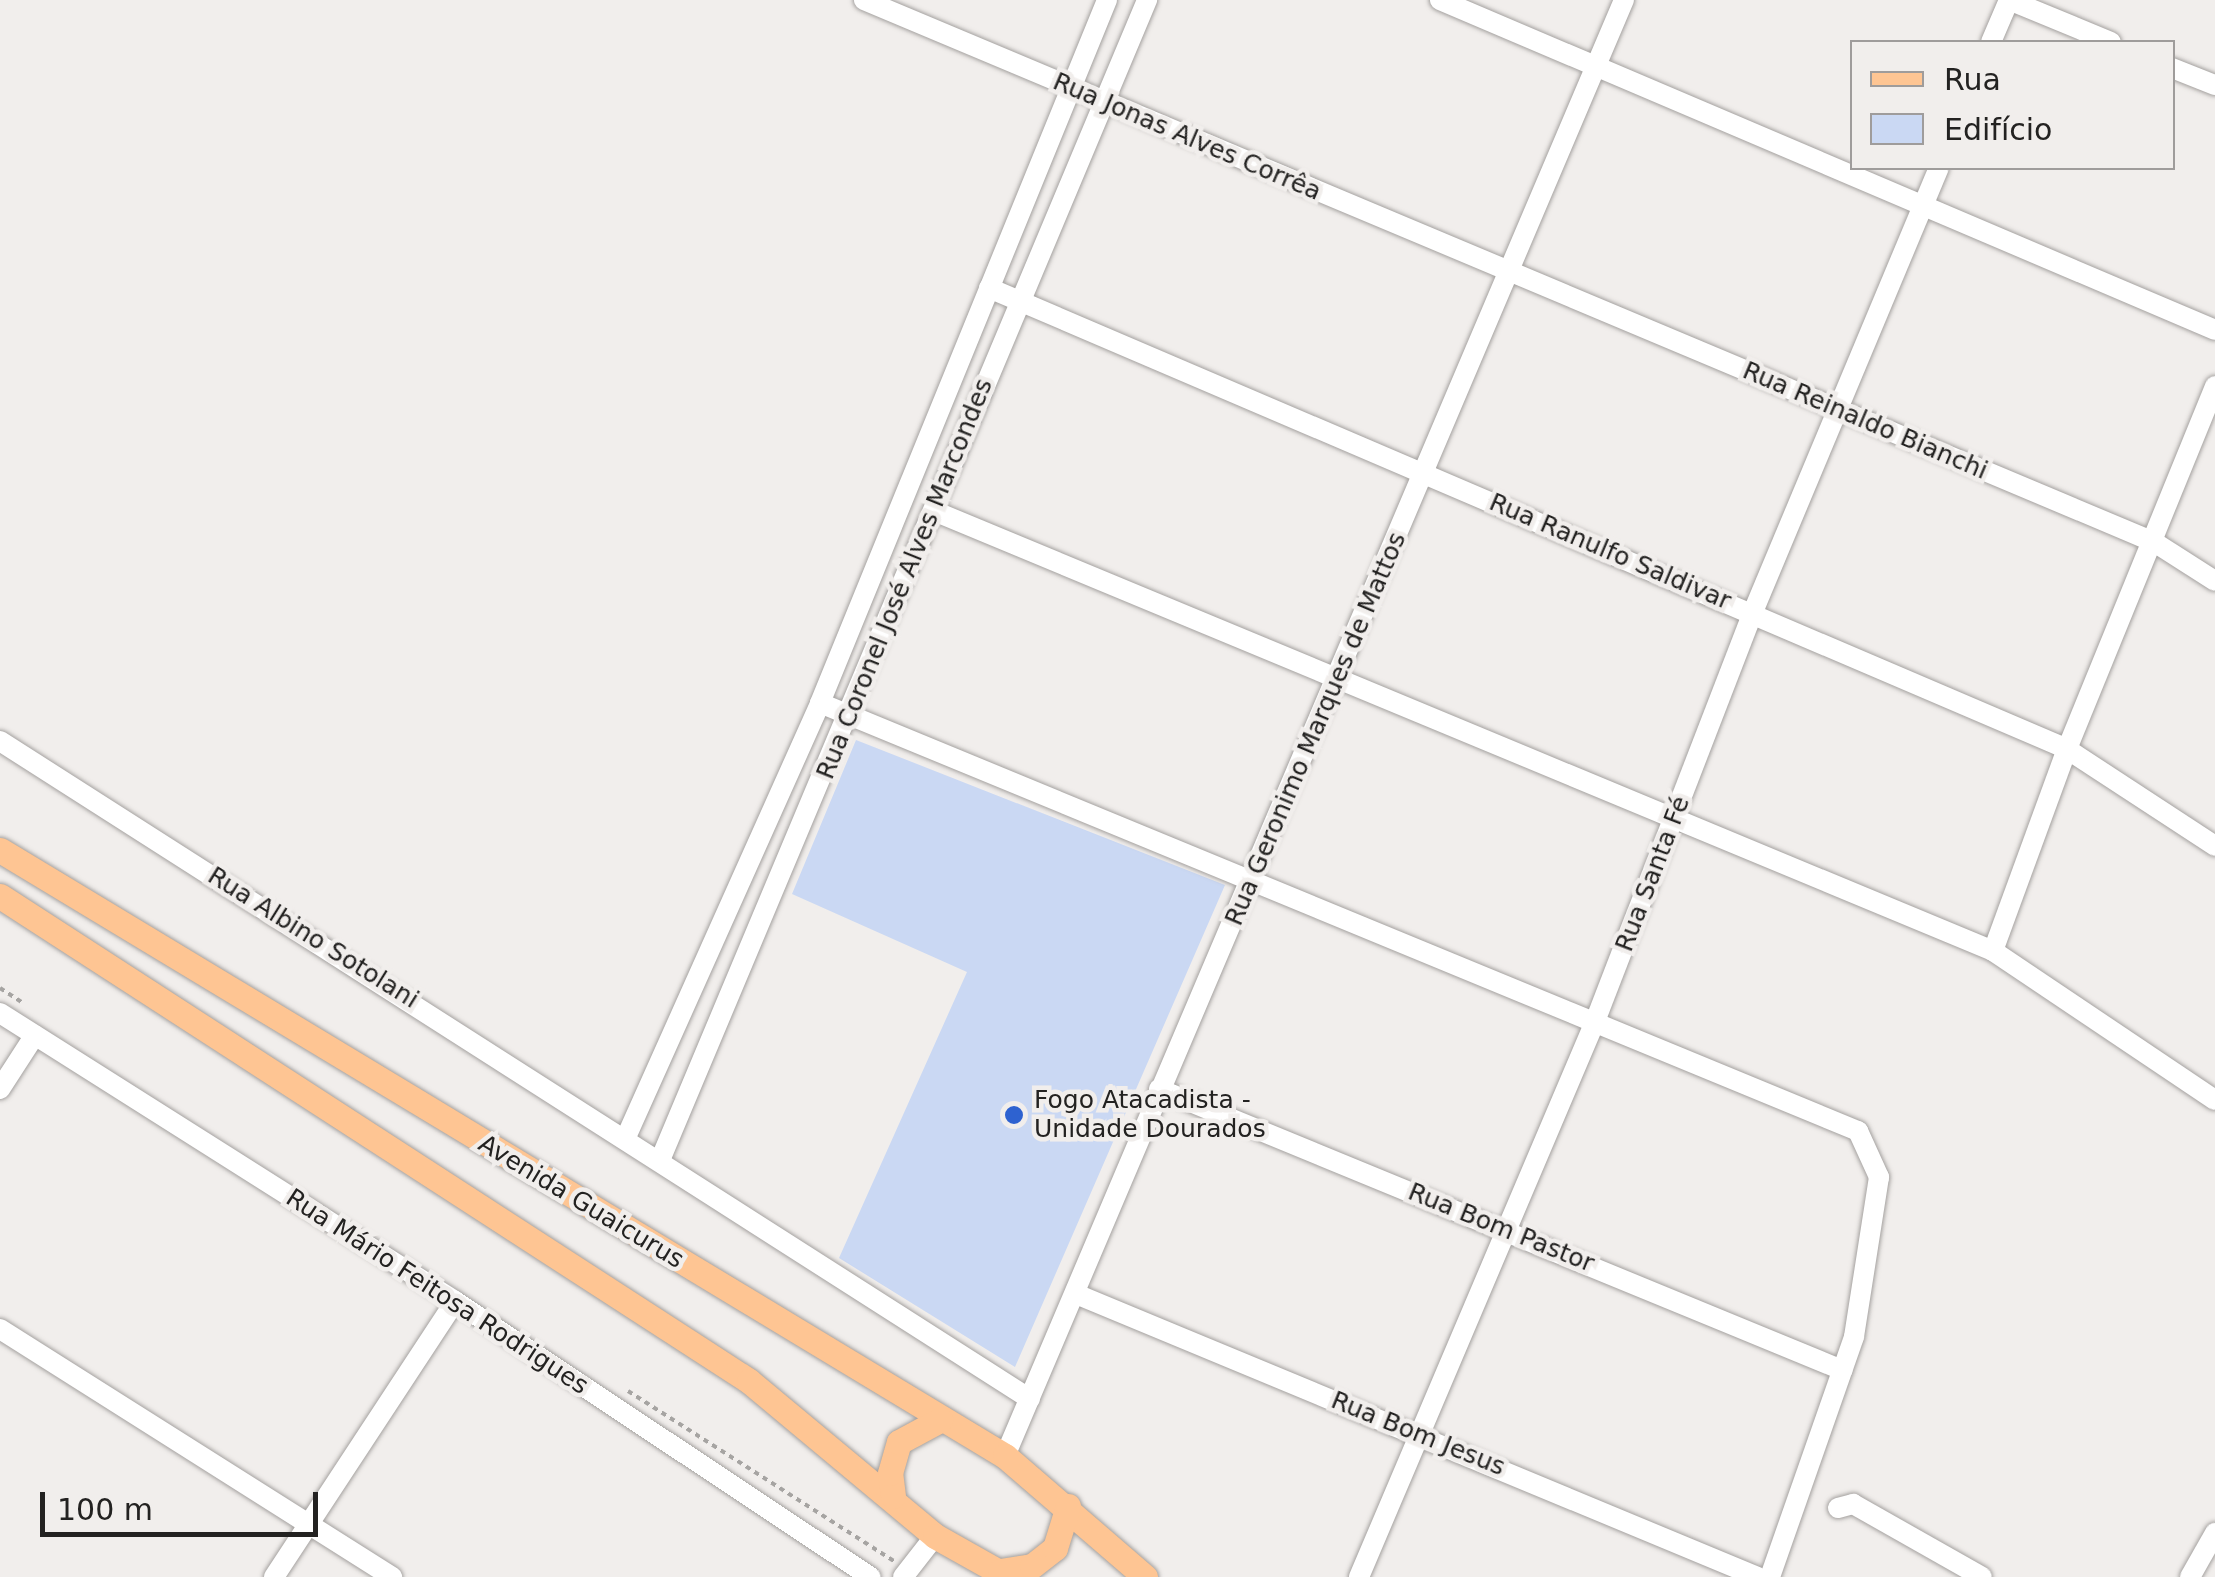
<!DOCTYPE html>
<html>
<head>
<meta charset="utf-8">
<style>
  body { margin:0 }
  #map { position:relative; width:2215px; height:1577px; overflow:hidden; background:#f1eeec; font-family:"DejaVu Sans",sans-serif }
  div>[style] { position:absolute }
  .building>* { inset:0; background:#cad8f3 }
  .path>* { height:4px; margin-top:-2px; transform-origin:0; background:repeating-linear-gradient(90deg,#a6a4a2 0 5px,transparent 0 10px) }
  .roads { filter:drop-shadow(0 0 2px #a4a19f) drop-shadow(0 0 2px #a4a19f) }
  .minor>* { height:20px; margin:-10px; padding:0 10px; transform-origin:10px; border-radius:10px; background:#fff }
  .major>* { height:25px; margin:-12.5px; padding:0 12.5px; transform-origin:12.5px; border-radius:12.5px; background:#fec593 }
  .dots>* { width:28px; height:28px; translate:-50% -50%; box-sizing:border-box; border:5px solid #f1eeec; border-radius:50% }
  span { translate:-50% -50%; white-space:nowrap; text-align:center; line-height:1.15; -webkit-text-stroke:9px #f1eeec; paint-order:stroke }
  .street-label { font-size:25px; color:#232221 }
  .poi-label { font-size:25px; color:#232221 }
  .left { translate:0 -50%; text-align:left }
  .legend { position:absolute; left:1850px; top:40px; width:325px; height:130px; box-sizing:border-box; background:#f1eeec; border:2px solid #9f9c9b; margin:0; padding:12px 18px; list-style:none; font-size:30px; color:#232221 }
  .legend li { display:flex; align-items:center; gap:20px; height:50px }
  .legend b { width:50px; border:2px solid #9f9c9b }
  .scale { position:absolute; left:40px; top:1492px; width:278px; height:45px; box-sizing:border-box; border:5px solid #232221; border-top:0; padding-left:12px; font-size:30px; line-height:35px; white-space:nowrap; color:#232221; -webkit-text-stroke:8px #f1eeec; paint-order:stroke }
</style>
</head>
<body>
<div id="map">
  <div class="building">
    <div style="clip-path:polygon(856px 740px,1225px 885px,1015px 1367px,839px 1258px,967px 972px,792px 894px)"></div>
  </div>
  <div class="path">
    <div style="left:0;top:988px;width:27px;rotate:33deg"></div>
    <div style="left:628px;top:1391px;width:316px;rotate:32.6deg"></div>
  </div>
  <div class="roads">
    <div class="minor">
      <div style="left:864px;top:0;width:1399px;rotate:22.79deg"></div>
      <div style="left:2154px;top:542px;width:72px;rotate:32.6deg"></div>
      <div style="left:1440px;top:0;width:842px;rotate:23.06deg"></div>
      <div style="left:2009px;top:0;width:110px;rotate:22.4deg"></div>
      <div style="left:1991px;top:42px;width:46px;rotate:-66.8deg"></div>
      <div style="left:2172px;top:68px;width:46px;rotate:21.6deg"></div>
      <div style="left:989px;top:288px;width:1172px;rotate:23.15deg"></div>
      <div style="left:2067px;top:749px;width:177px;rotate:33.2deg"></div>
      <div style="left:934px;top:511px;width:1147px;rotate:22.56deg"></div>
      <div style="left:1993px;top:951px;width:267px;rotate:33.9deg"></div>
      <div style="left:820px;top:703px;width:1123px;rotate:22.41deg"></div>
      <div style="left:1858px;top:1131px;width:51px;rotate:65.5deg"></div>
      <div style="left:1879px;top:1177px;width:162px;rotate:98.9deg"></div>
      <div style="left:1854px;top:1337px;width:254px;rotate:109.3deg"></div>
      <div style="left:0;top:741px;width:1222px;rotate:32.57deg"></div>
      <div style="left:1993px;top:951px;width:215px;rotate:-69.9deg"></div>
      <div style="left:2067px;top:749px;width:392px;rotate:-67.8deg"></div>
      <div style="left:0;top:1013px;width:538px;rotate:32.33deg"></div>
      <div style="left:455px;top:1301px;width:499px;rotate:33.6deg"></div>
      <div style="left:0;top:1089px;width:64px;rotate:-57.1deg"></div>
      <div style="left:1159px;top:1089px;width:739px;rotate:22.36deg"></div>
      <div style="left:627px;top:1135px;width:473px;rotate:-65.9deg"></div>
      <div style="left:820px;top:703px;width:759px;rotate:-67.79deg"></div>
      <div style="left:661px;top:1158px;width:1256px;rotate:-67.23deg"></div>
      <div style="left:1076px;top:1294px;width:738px;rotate:22.54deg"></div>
      <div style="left:0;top:1329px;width:464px;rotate:32.3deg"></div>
      <div style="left:1005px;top:1456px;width:1582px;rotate:-66.97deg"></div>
      <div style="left:1838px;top:1508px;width:16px;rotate:-15deg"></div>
      <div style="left:1853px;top:1504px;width:148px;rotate:29.5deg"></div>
      <div style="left:274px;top:1577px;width:330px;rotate:-56.7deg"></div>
      <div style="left:903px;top:1577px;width:52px;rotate:-52deg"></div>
      <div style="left:1359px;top:1577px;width:601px;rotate:-66.98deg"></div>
      <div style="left:1594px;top:1024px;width:442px;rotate:-68.9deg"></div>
      <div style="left:1753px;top:612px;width:481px;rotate:-67.3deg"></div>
      <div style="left:2190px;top:1577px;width:51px;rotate:-60.4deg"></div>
    </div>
    <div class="major">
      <div style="left:0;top:850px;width:1174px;rotate:31.09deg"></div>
      <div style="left:1005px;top:1456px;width:185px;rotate:40.8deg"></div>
      <div style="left:0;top:896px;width:892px;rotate:32.92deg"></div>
      <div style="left:749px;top:1381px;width:242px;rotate:39.8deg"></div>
      <div style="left:935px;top:1536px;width:84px;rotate:29.3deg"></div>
      <div style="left:893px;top:1496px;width:23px;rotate:-97deg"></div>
      <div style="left:890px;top:1473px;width:32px;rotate:-74deg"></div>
      <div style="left:899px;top:1442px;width:47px;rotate:-28.2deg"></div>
      <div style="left:1000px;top:1571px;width:32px;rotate:-9deg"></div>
      <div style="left:1032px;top:1566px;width:29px;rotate:-38deg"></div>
      <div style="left:1055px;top:1548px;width:44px;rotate:-72.8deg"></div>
    </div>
  </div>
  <div class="dots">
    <div style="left:1014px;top:1115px;background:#2e62d0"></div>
  </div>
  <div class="street-label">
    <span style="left:1187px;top:137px;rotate:23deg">Rua Jonas Alves Corrêa</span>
    <span style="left:1865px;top:421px;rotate:23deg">Rua Reinaldo Bianchi</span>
    <span style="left:1610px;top:552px;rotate:23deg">Rua Ranulfo Saldivar</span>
    <span style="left:905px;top:579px;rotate:-68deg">Rua Coronel José Alves Marcondes</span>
    <span style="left:1316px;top:729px;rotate:-67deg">Rua Geronimo Marques de Mattos</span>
    <span style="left:1653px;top:874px;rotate:-69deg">Rua Santa Fé</span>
    <span style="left:313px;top:938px;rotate:32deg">Rua Albino Sotolani</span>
    <span style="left:581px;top:1202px;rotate:31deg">Avenida Guaicurus</span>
    <span style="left:1501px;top:1228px;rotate:22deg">Rua Bom Pastor</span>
    <span style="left:437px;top:1292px;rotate:33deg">Rua Mário Feitosa Rodrigues</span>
    <span style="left:1418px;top:1434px;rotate:22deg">Rua Bom Jesus</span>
  </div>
  <div class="poi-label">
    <span class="left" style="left:1034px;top:1115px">Fogo Atacadista -<br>Unidade Dourados</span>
  </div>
  <ul class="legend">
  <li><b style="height:12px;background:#fec593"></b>Rua</li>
  <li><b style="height:28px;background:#cad8f3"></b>Edifício</li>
  </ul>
  <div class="scale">100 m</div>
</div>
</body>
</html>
